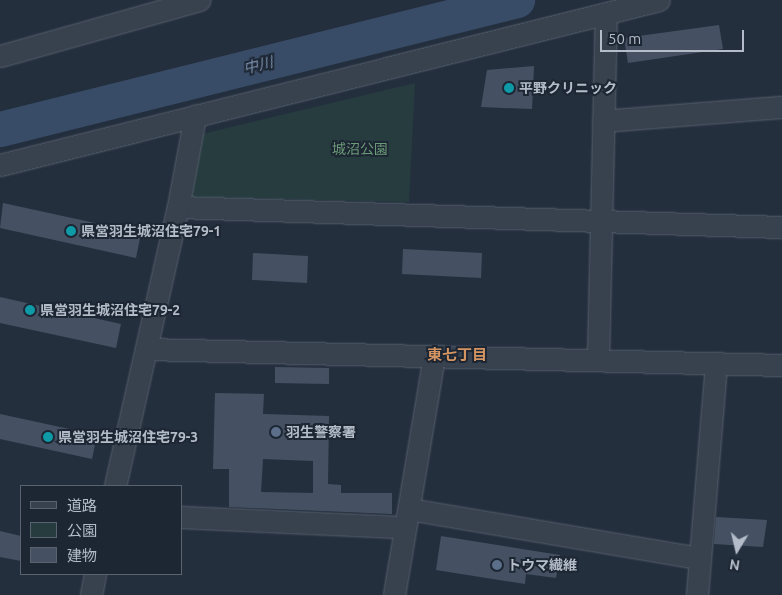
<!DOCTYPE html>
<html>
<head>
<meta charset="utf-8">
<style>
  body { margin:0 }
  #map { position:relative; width:782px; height:595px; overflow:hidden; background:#242f3e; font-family:Ubuntu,"Noto Sans JP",sans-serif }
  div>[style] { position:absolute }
  .green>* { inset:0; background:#263c3f }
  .river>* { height:35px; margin:-17.5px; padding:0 17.5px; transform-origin:17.5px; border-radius:17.5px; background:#394c67 }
  .building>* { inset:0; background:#455162 }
  .roads { filter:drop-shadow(0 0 1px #565f6c) drop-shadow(0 0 1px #565f6c) }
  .minor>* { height:21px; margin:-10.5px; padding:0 10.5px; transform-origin:10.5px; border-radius:10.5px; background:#38414e }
  .dots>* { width:14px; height:14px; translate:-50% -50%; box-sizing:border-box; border:2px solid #1d2633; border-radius:50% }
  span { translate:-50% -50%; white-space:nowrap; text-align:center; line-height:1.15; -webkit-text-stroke:4px #1d2633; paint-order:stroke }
  .poi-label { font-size:14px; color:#b4bcc9; font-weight:700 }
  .left { translate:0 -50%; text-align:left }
  .park-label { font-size:14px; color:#6b9a76 }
  .water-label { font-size:15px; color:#7c92b1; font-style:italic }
  .neighbourhood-label { font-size:15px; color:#d59563; font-weight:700 }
  .legend { position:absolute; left:20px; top:485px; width:162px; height:90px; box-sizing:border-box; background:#1d2633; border:1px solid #59626f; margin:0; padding:6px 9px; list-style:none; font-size:15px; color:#b4bcc9 }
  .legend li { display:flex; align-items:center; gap:10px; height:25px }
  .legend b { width:25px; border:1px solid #59626f }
  .north { position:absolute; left:712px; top:525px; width:50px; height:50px; -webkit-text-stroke:4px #1d2633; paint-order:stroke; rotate:189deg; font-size:14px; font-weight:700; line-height:20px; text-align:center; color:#b4bcc9 }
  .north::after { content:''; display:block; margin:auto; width:18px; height:22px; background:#b4bcc9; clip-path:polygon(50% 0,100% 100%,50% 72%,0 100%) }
  .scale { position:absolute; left:600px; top:30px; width:144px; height:22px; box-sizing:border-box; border:2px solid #b4bcc9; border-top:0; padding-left:6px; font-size:15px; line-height:18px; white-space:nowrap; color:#b4bcc9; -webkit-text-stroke:4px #1d2633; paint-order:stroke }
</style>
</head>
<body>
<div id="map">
  <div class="green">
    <div style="clip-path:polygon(415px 83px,409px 202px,192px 197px,202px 134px)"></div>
  </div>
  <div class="river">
    <div style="left:0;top:129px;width:533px;rotate:-14.01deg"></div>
  </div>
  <div class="building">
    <div style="clip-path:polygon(719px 25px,723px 49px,628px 63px,624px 38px)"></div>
    <div style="clip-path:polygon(534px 66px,532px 109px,481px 107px,487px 70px)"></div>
    <div style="clip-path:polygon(3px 203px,141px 233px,136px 258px,0 228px)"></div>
    <div style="clip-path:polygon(403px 249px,482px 253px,481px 278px,402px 274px)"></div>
    <div style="clip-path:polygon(253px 253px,308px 256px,307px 283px,252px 280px)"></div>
    <div style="clip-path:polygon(0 297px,121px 324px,116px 348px,0 323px)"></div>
    <div style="clip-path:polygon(275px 367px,329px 368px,329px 384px,275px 383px)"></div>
    <div style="clip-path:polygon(evenodd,215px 393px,264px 394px,263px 414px,329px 416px,328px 484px,341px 485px,341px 493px,392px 493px,392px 514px,229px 507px,229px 469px,213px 469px,215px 393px,263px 459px,313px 461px,313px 493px,261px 492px,263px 459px)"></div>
    <div style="clip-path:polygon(0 414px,97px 435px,92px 459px,0 439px)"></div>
    <div style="clip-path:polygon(716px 517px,767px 520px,763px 547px,714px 544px)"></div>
    <div style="clip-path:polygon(0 531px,21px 536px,21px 561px,0 557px)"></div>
    <div style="clip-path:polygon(441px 536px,560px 555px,556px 578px,526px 574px,525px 584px,436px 570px)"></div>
  </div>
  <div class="roads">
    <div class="minor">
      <div style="left:0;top:56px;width:207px;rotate:-15.7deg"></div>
      <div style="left:603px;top:121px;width:180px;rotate:-4.5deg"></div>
      <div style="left:0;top:165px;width:679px;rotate:-14.06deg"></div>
      <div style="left:178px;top:207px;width:604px;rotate:1.9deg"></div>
      <div style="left:146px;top:349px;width:636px;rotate:1.44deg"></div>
      <div style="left:598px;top:359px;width:345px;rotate:-88.7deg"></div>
      <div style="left:115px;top:486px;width:286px;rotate:-77.3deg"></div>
      <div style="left:178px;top:207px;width:93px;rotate:-79.4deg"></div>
      <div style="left:409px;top:509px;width:294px;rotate:9.6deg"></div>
      <div style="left:181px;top:517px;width:224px;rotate:2.6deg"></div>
      <div style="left:91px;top:595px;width:21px;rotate:-79deg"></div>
      <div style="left:394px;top:595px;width:241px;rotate:-80.5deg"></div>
      <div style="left:697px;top:595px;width:233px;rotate:-85.3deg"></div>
    </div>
  </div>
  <div class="dots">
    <div style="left:509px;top:88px;background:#0f9aa8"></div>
    <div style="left:71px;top:231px;background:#0f9aa8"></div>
    <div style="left:30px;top:310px;background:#0f9aa8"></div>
    <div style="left:276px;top:432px;background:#5c6f8a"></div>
    <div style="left:48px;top:437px;background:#0f9aa8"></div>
    <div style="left:497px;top:565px;background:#5c6f8a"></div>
  </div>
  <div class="poi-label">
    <span class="left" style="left:519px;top:88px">平野クリニック</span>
    <span class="left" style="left:81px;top:231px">県営羽生城沼住宅79-1</span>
    <span class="left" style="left:40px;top:310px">県営羽生城沼住宅79-2</span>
    <span class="left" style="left:286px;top:432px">羽生警察署</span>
    <span class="left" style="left:58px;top:437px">県営羽生城沼住宅79-3</span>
    <span class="left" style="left:507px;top:565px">トウマ繊維</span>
  </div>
  <div class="park-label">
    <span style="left:360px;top:149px">城沼公園</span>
  </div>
  <div class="water-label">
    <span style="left:258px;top:65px;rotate:-14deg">中川</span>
  </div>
  <div class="neighbourhood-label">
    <span style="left:457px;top:355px">東七丁目</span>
  </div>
  <ul class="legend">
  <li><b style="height:6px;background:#38414e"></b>道路</li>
  <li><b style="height:14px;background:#263c3f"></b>公園</li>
  <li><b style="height:14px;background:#455162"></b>建物</li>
  </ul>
  <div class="north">N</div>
  <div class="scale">50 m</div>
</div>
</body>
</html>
